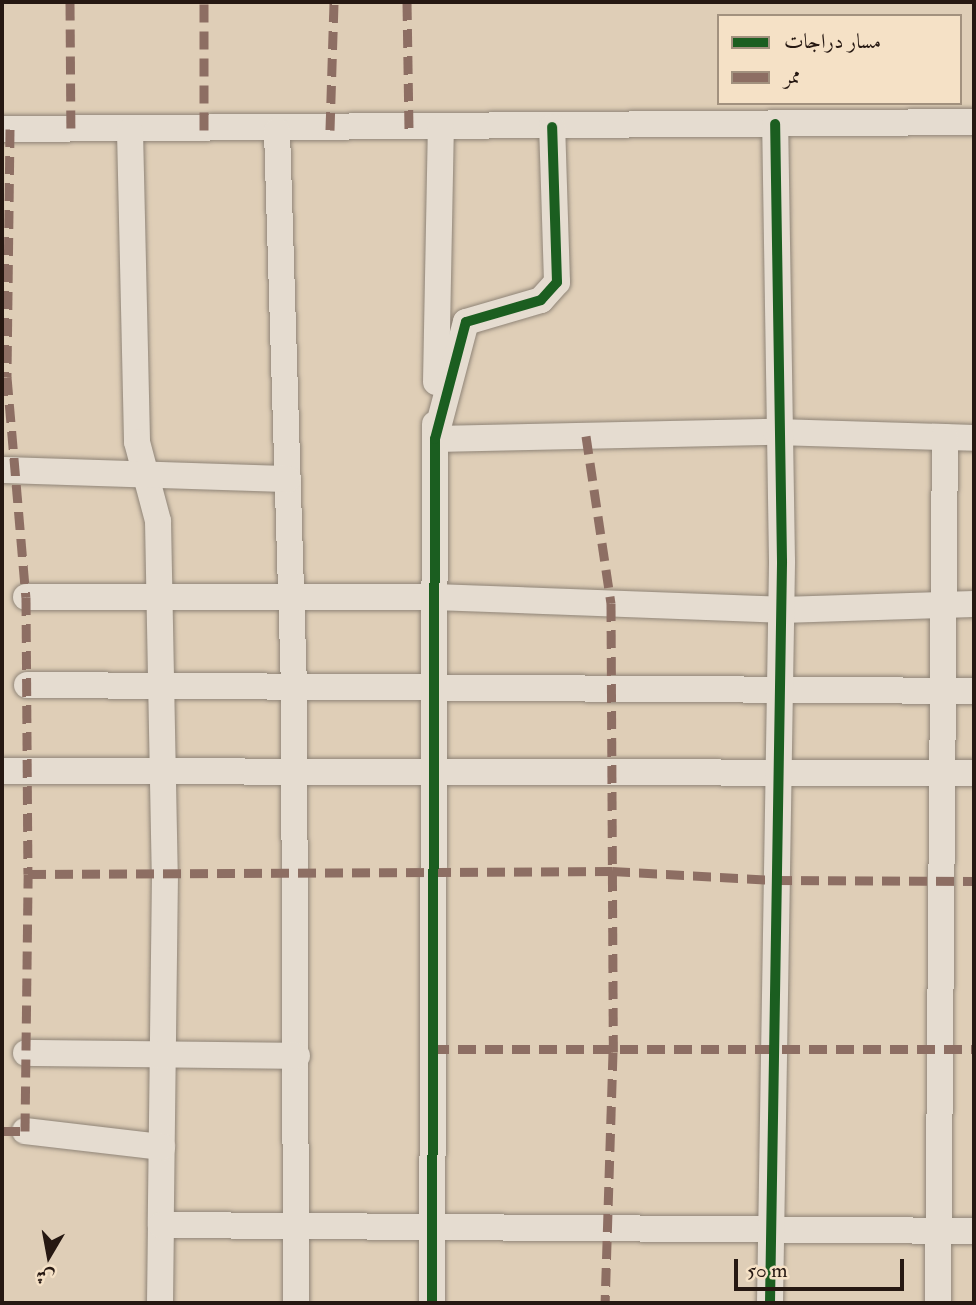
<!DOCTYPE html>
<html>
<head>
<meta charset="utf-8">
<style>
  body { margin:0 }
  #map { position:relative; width:976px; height:1305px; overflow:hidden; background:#dfceb7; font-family:"IM FELL Double Pica",Amiri,serif }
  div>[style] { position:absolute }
  .roads { filter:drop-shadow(0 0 2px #8f8477) drop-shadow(0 0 2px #8f8477) }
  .minor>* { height:26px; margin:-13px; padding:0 13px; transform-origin:13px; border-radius:13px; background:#e5dcd0 }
  .quiet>* { height:9px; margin-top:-4.5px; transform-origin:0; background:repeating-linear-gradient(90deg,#8d6e63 0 18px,transparent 0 27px) }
  .cycleway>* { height:10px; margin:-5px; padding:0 5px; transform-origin:5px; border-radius:5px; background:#1b5e20 }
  span { translate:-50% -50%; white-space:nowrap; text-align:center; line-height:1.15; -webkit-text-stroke:5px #f5e1c6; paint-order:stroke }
  .frame { position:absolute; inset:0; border:4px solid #261812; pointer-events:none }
  .legend { position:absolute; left:717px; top:14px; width:245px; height:91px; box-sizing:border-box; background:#f5e1c6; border:2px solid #a2917e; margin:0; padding:9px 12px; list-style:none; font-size:21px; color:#261812 }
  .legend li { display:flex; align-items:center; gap:14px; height:35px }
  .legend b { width:35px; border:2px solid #a2917e }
  .north { position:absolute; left:14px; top:1221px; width:70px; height:70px; -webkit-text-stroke:5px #f5e1c6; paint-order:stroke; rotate:190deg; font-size:19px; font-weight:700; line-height:28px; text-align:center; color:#261812 }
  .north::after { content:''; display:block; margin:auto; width:24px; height:32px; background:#261812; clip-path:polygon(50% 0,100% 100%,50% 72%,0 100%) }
  .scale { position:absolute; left:734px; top:1259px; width:170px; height:32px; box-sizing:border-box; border:4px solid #261812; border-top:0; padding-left:9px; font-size:21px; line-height:24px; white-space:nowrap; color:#261812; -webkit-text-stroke:5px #f5e1c6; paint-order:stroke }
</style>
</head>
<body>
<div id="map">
  <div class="roads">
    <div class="minor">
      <div style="left:2px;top:129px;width:972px;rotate:-0.41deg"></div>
      <div style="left:130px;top:131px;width:311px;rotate:88.7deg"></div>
      <div style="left:137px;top:442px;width:82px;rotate:75.1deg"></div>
      <div style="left:158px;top:521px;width:353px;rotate:88.9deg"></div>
      <div style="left:165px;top:874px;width:351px;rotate:90.7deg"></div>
      <div style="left:277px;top:131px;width:556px;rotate:88.25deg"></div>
      <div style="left:294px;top:687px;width:616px;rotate:89.81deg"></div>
      <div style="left:436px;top:382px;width:253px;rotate:-88.9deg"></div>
      <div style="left:435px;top:424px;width:15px;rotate:90deg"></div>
      <div style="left:435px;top:439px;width:341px;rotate:-1.2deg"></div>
      <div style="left:776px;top:432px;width:198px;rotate:1.7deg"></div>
      <div style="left:2px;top:470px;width:286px;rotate:1.8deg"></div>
      <div style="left:26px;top:597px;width:408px"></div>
      <div style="left:434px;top:597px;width:347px;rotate:2.1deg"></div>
      <div style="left:781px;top:610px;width:193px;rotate:-1.8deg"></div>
      <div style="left:27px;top:685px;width:947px;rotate:0.36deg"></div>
      <div style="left:2px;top:771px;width:972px;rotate:0.12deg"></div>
      <div style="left:26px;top:1053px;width:271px;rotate:0.6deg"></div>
      <div style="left:25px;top:1131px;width:138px;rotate:6.7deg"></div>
      <div style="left:160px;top:1303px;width:78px;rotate:-89.3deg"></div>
      <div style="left:161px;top:1225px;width:813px;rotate:0.42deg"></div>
      <div style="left:432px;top:1303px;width:864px;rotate:-89.8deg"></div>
      <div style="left:435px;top:439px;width:121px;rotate:-75.2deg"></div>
      <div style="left:466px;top:322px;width:78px;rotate:-16.3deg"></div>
      <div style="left:541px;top:300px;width:24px;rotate:-48deg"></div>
      <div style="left:557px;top:282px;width:155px;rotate:-91.8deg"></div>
      <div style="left:770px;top:1303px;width:742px;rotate:-89.07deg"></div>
      <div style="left:782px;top:561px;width:437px;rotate:-90.9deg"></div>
      <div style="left:938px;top:1303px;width:866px;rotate:-89.54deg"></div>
    </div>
  </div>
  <div class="quiet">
    <div style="left:70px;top:2px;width:128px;rotate:89.6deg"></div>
    <div style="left:407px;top:2px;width:127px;rotate:89.1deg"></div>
    <div style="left:10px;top:129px;width:248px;rotate:90.7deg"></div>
    <div style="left:7px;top:377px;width:221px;rotate:85.1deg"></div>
    <div style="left:26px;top:597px;width:277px;rotate:89.6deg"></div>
    <div style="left:28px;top:874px;width:584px;rotate:-0.29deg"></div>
    <div style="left:612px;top:871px;width:162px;rotate:3.2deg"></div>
    <div style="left:774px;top:880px;width:200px;rotate:0.3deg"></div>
    <div style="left:204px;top:130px;width:128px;rotate:-90deg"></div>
    <div style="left:330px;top:130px;width:128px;rotate:-88.2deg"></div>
    <div style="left:586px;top:436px;width:169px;rotate:81.5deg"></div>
    <div style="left:611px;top:603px;width:449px;rotate:89.7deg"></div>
    <div style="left:613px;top:1052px;width:251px;rotate:91.8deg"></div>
    <div style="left:431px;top:1049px;width:543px"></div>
    <div style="left:2px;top:1131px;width:23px"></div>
    <div style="left:25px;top:1131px;width:257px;rotate:-89.3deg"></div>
  </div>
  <div class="cycleway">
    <div style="left:432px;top:1303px;width:864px;rotate:-89.8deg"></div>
    <div style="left:435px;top:439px;width:121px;rotate:-75.2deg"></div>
    <div style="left:466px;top:322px;width:78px;rotate:-16.3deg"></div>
    <div style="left:541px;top:300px;width:24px;rotate:-48deg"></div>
    <div style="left:557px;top:282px;width:155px;rotate:-91.8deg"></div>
    <div style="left:770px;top:1303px;width:742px;rotate:-89.07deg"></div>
    <div style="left:782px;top:561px;width:437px;rotate:-90.9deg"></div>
  </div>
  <div class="frame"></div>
  <ul class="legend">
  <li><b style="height:9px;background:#1b5e20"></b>مسار دراجات</li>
  <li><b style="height:9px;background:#8d6e63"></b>ممر</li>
  </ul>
  <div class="north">ش</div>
  <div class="scale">50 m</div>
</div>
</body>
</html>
